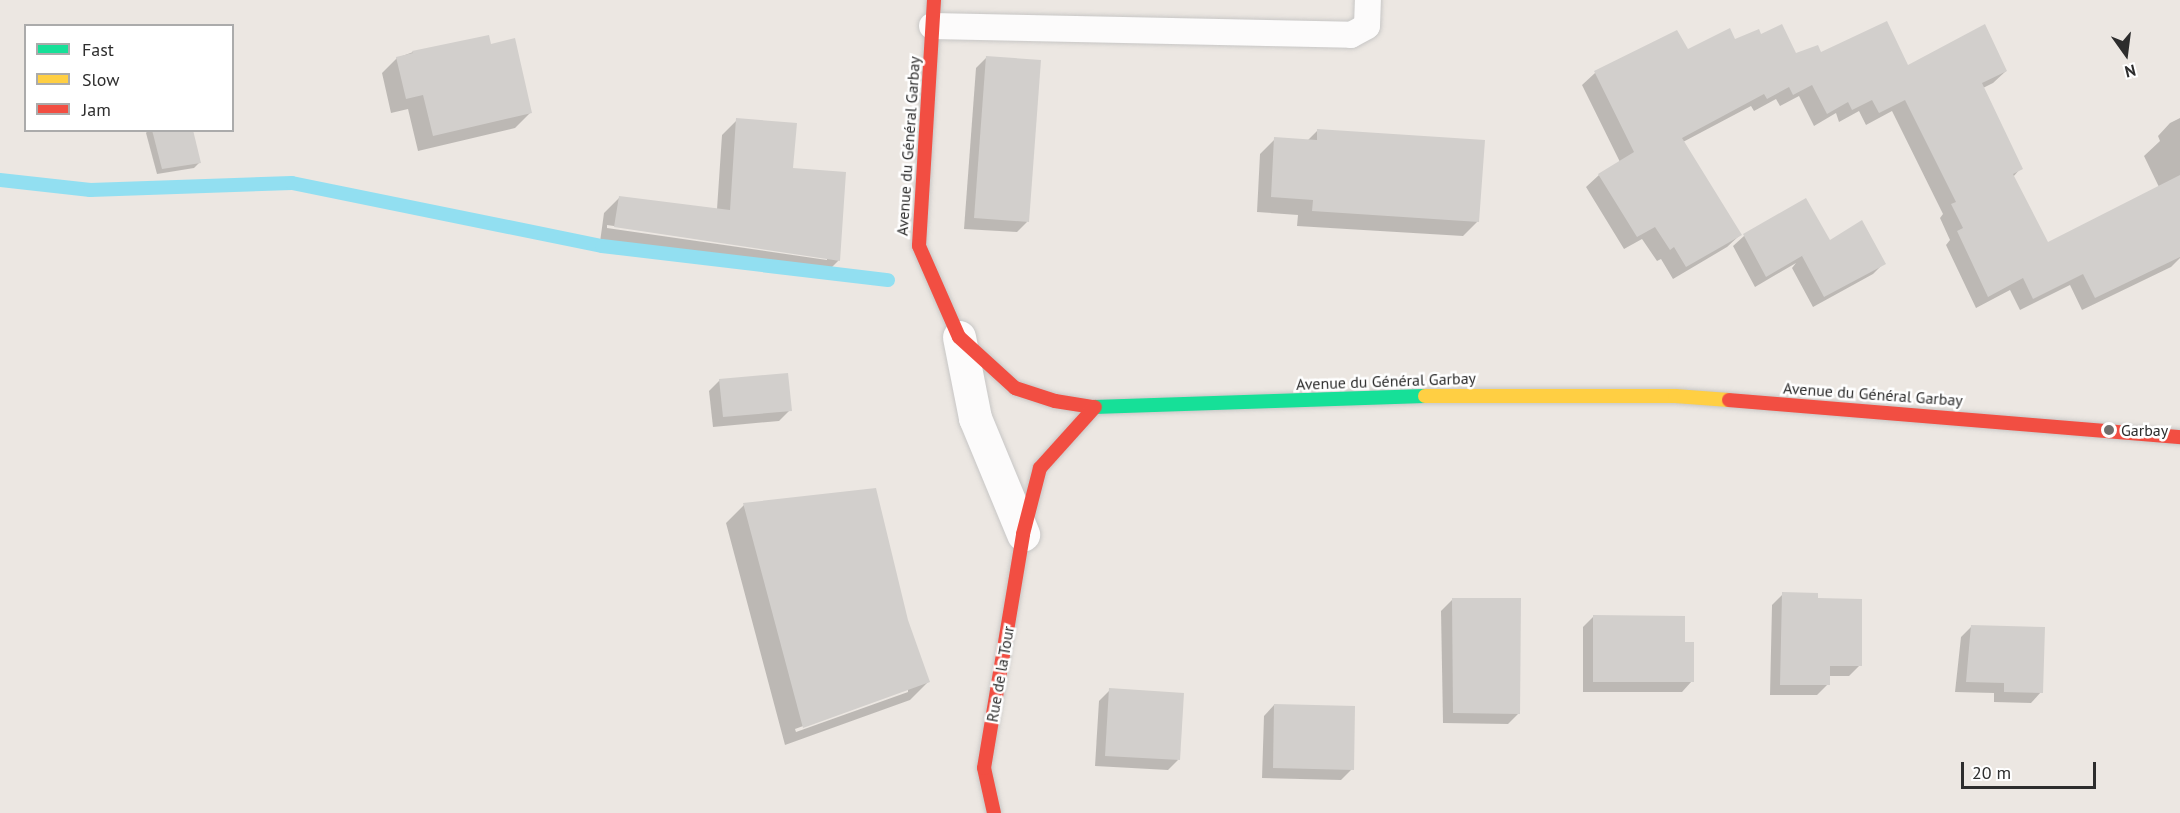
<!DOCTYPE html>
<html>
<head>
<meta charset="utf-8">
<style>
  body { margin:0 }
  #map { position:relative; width:2180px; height:813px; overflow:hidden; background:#ece7e2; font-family:"PT Sans",sans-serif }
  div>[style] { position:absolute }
  .shadow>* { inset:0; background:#0003 }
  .stream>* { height:14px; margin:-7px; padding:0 7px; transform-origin:7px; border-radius:7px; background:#92dff1 }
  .building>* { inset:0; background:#d2cfcc }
  .roads { filter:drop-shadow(0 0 2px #c7c6c5) drop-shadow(0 0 2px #c7c6c5) }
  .lane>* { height:26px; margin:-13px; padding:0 13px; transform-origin:13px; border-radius:13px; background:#fcfbfb }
  .street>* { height:33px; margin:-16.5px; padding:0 16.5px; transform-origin:16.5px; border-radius:16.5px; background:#fcfbfb }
  .fast>* { height:14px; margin:-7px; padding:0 7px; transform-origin:7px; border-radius:7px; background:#16e098 }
  .slow>* { height:14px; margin:-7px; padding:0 7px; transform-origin:7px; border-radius:7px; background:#ffcf43 }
  .jam>* { height:14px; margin:-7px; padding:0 7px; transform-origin:7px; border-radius:7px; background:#f24e42 }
  .dots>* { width:16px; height:16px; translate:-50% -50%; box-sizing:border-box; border:3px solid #fff; border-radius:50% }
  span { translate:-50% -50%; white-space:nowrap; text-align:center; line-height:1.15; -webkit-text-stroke:5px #fff; paint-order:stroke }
  .street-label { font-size:16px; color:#2d2d2d }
  .poi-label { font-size:16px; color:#2d2d2d }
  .left { translate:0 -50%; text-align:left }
  .legend { position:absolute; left:24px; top:24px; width:210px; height:108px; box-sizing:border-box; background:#fff; border:2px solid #ababab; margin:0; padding:8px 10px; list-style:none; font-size:18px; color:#2d2d2d }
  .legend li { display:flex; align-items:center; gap:12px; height:30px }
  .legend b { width:30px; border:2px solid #ababab }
  .north { position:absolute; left:2096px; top:24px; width:60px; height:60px; -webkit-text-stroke:4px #fff; paint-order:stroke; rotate:166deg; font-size:16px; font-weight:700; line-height:24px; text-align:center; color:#2d2d2d }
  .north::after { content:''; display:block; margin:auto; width:21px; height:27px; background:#2d2d2d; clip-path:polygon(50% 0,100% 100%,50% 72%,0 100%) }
  .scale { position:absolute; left:1961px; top:762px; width:135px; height:27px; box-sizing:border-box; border:3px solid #2d2d2d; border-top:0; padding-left:8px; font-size:18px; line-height:21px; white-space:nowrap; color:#2d2d2d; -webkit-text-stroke:4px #fff; paint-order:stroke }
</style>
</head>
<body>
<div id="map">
  <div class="shadow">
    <div style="clip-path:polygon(1677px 32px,1687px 51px,1760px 36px,1795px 55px,1821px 54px,1908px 67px,2006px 71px,1993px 83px,1983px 88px,2021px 168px,2013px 177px,2047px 244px,2159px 187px,2144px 156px,2160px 141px,2158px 136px,2170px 123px,2180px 118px,2180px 258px,2171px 267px,2082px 310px,2070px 285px,2020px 310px,2010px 290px,1976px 308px,1946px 245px,1950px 240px,1940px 218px,1943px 214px,1892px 111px,1866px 125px,1859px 111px,1839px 122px,1836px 113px,1814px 126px,1799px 96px,1780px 106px,1776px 99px,1754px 111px,1751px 106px,1683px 142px,1740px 235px,1727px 247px,1673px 279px,1661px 259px,1657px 261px,1642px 239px,1624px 249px,1586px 187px,1599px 175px,1620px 162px,1582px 85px,1595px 73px)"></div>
    <div style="clip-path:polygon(413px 52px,530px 113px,515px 128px,418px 151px,408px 109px,391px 113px,382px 73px,397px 58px)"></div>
    <div style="clip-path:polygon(987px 57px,1027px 222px,1017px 232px,964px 229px,976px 68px)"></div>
    <div style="clip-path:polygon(evenodd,737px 120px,792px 169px,839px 260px,824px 275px,600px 242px,604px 213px,619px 198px,717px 209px,722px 135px,737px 120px,607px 225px,827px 257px,827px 260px,607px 228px,607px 225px)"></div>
    <div style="clip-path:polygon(148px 130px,192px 130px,200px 162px,194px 168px,157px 174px,146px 133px)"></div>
    <div style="clip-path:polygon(1318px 130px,1478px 221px,1463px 236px,1297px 226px,1298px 215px,1257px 212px,1260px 154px,1275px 139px,1307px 141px)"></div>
    <div style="clip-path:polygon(1806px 200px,1829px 242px,1884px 263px,1873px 274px,1813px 307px,1792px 268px,1796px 263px,1755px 287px,1733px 246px,1744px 236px)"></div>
    <div style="clip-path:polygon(720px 380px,790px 410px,779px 421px,713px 427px,709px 391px)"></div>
    <div style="clip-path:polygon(evenodd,744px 505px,906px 620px,928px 682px,910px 700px,785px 745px,726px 523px,744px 505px,908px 688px,908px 692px,796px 732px,795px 729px,908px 688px)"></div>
    <div style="clip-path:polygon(1783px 594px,1817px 600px,1860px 665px,1849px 676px,1828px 676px,1828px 684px,1817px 695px,1770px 695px,1772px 605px)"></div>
    <div style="clip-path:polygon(1452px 600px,1519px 713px,1508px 724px,1443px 723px,1441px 611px)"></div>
    <div style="clip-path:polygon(1594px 616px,1683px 643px,1692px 681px,1682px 692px,1583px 692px,1583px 627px)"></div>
    <div style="clip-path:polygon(1972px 626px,2041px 692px,2031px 703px,1994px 702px,1994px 693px,1955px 692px,1961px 637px)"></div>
    <div style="clip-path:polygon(1110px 690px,1178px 760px,1168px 770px,1095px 766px,1099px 701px)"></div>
    <div style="clip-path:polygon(1274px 705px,1352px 769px,1341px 780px,1262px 778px,1264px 716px)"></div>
  </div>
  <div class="stream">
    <div style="left:0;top:180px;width:91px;rotate:6.3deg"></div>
    <div style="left:90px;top:190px;width:202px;rotate:-2deg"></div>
    <div style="left:292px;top:183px;width:316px;rotate:11.5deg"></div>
    <div style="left:602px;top:246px;width:288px;rotate:6.8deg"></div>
  </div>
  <div class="building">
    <div style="clip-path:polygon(1887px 21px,1908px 65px,1985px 24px,2007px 71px,1982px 83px,2023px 169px,2013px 174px,2048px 242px,2180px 175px,2180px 257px,2095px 298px,2083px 274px,2033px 299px,2023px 278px,1988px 297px,1957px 231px,1963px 228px,1951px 204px,1956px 202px,1905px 100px,1879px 113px,1872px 100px,1852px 110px,1848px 102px,1827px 114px,1812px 85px,1793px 95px,1789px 87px,1767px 99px,1764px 94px,1682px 138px,1742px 235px,1686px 267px,1674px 247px,1670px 250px,1655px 227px,1637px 237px,1598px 174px,1634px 152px,1594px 71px,1677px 30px,1688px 49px,1730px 28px,1735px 39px,1759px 29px,1761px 34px,1782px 24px,1796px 53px,1818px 45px,1821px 52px)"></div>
    <div style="clip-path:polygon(489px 35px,491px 44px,515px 38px,532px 113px,433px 136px,423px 95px,406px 99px,396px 57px,413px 53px,412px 51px)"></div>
    <div style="clip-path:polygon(986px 56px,1041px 60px,1029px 222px,974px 218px)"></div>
    <div style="clip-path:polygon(736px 118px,797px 123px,793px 168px,846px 172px,840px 261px,614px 227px,619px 196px,730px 210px)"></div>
    <div style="clip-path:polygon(1317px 129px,1485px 140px,1479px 222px,1312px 211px,1313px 200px,1271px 197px,1274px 137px,1317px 140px)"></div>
    <div style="clip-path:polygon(152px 130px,193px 130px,201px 163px,162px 169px)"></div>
    <div style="clip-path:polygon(1806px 198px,1830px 240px,1862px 220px,1886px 264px,1824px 297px,1802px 256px,1807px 253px,1766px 277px,1743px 234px)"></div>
    <div style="clip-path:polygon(788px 373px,792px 411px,723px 417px,719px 379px)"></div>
    <div style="clip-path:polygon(876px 488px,908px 620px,930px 682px,803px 728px,743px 503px)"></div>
    <div style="clip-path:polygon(1782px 592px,1818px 593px,1818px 598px,1862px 599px,1862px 666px,1830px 666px,1830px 685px,1780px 685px)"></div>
    <div style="clip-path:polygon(1452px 598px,1521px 598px,1520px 714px,1453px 713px)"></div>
    <div style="clip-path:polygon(1593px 615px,1685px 616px,1685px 642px,1694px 642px,1694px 682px,1593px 682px)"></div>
    <div style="clip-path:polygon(1971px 625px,2045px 627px,2043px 693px,2004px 692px,2004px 683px,1966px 682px)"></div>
    <div style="clip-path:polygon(1109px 688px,1184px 693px,1180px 760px,1105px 756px)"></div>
    <div style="clip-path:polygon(1274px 704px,1355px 706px,1354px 770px,1273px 768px)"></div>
  </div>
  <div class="roads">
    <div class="lane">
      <div style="left:932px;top:26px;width:419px;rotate:1.2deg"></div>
      <div style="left:1351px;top:35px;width:18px;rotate:-29deg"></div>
      <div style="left:1367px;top:26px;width:26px;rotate:-88deg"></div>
    </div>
    <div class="street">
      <div style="left:959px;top:337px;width:83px;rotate:78.8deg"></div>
      <div style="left:975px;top:418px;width:126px;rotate:67.5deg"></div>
    </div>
    <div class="fast">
      <div style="left:1094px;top:407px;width:331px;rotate:-1.9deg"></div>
    </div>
    <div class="slow">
      <div style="left:1425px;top:396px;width:250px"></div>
      <div style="left:1675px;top:396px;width:54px;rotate:4.2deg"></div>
    </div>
    <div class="jam">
      <div style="left:934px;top:0;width:246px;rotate:93.5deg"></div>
      <div style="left:919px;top:246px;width:99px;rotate:66.3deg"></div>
      <div style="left:959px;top:337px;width:76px;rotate:42.3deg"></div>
      <div style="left:1015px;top:388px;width:42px;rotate:18deg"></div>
      <div style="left:1055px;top:401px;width:39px;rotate:9deg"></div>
      <div style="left:1729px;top:400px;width:453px;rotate:4.7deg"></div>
      <div style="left:994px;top:813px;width:46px;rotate:-102.5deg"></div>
      <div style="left:984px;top:768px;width:237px;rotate:-80.5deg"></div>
      <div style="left:1023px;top:534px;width:68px;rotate:-75.6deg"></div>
      <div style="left:1040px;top:468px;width:82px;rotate:-48deg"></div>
    </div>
  </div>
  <div class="dots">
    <div style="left:2109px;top:430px;background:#706e6c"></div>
  </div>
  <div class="street-label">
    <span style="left:908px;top:146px;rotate:-86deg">Avenue du Général Garbay</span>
    <span style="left:1386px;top:381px;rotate:-2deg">Avenue du Général Garbay</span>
    <span style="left:1873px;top:394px;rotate:4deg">Avenue du Général Garbay</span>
    <span style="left:1000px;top:674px;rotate:-80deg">Rue de la Tour</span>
  </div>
  <div class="poi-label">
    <span class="left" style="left:2121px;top:430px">Garbay</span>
  </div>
  <ul class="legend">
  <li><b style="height:8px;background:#16e098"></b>Fast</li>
  <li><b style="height:8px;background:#ffcf43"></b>Slow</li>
  <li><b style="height:8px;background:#f24e42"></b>Jam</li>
  </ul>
  <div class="north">N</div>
  <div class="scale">20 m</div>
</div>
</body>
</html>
